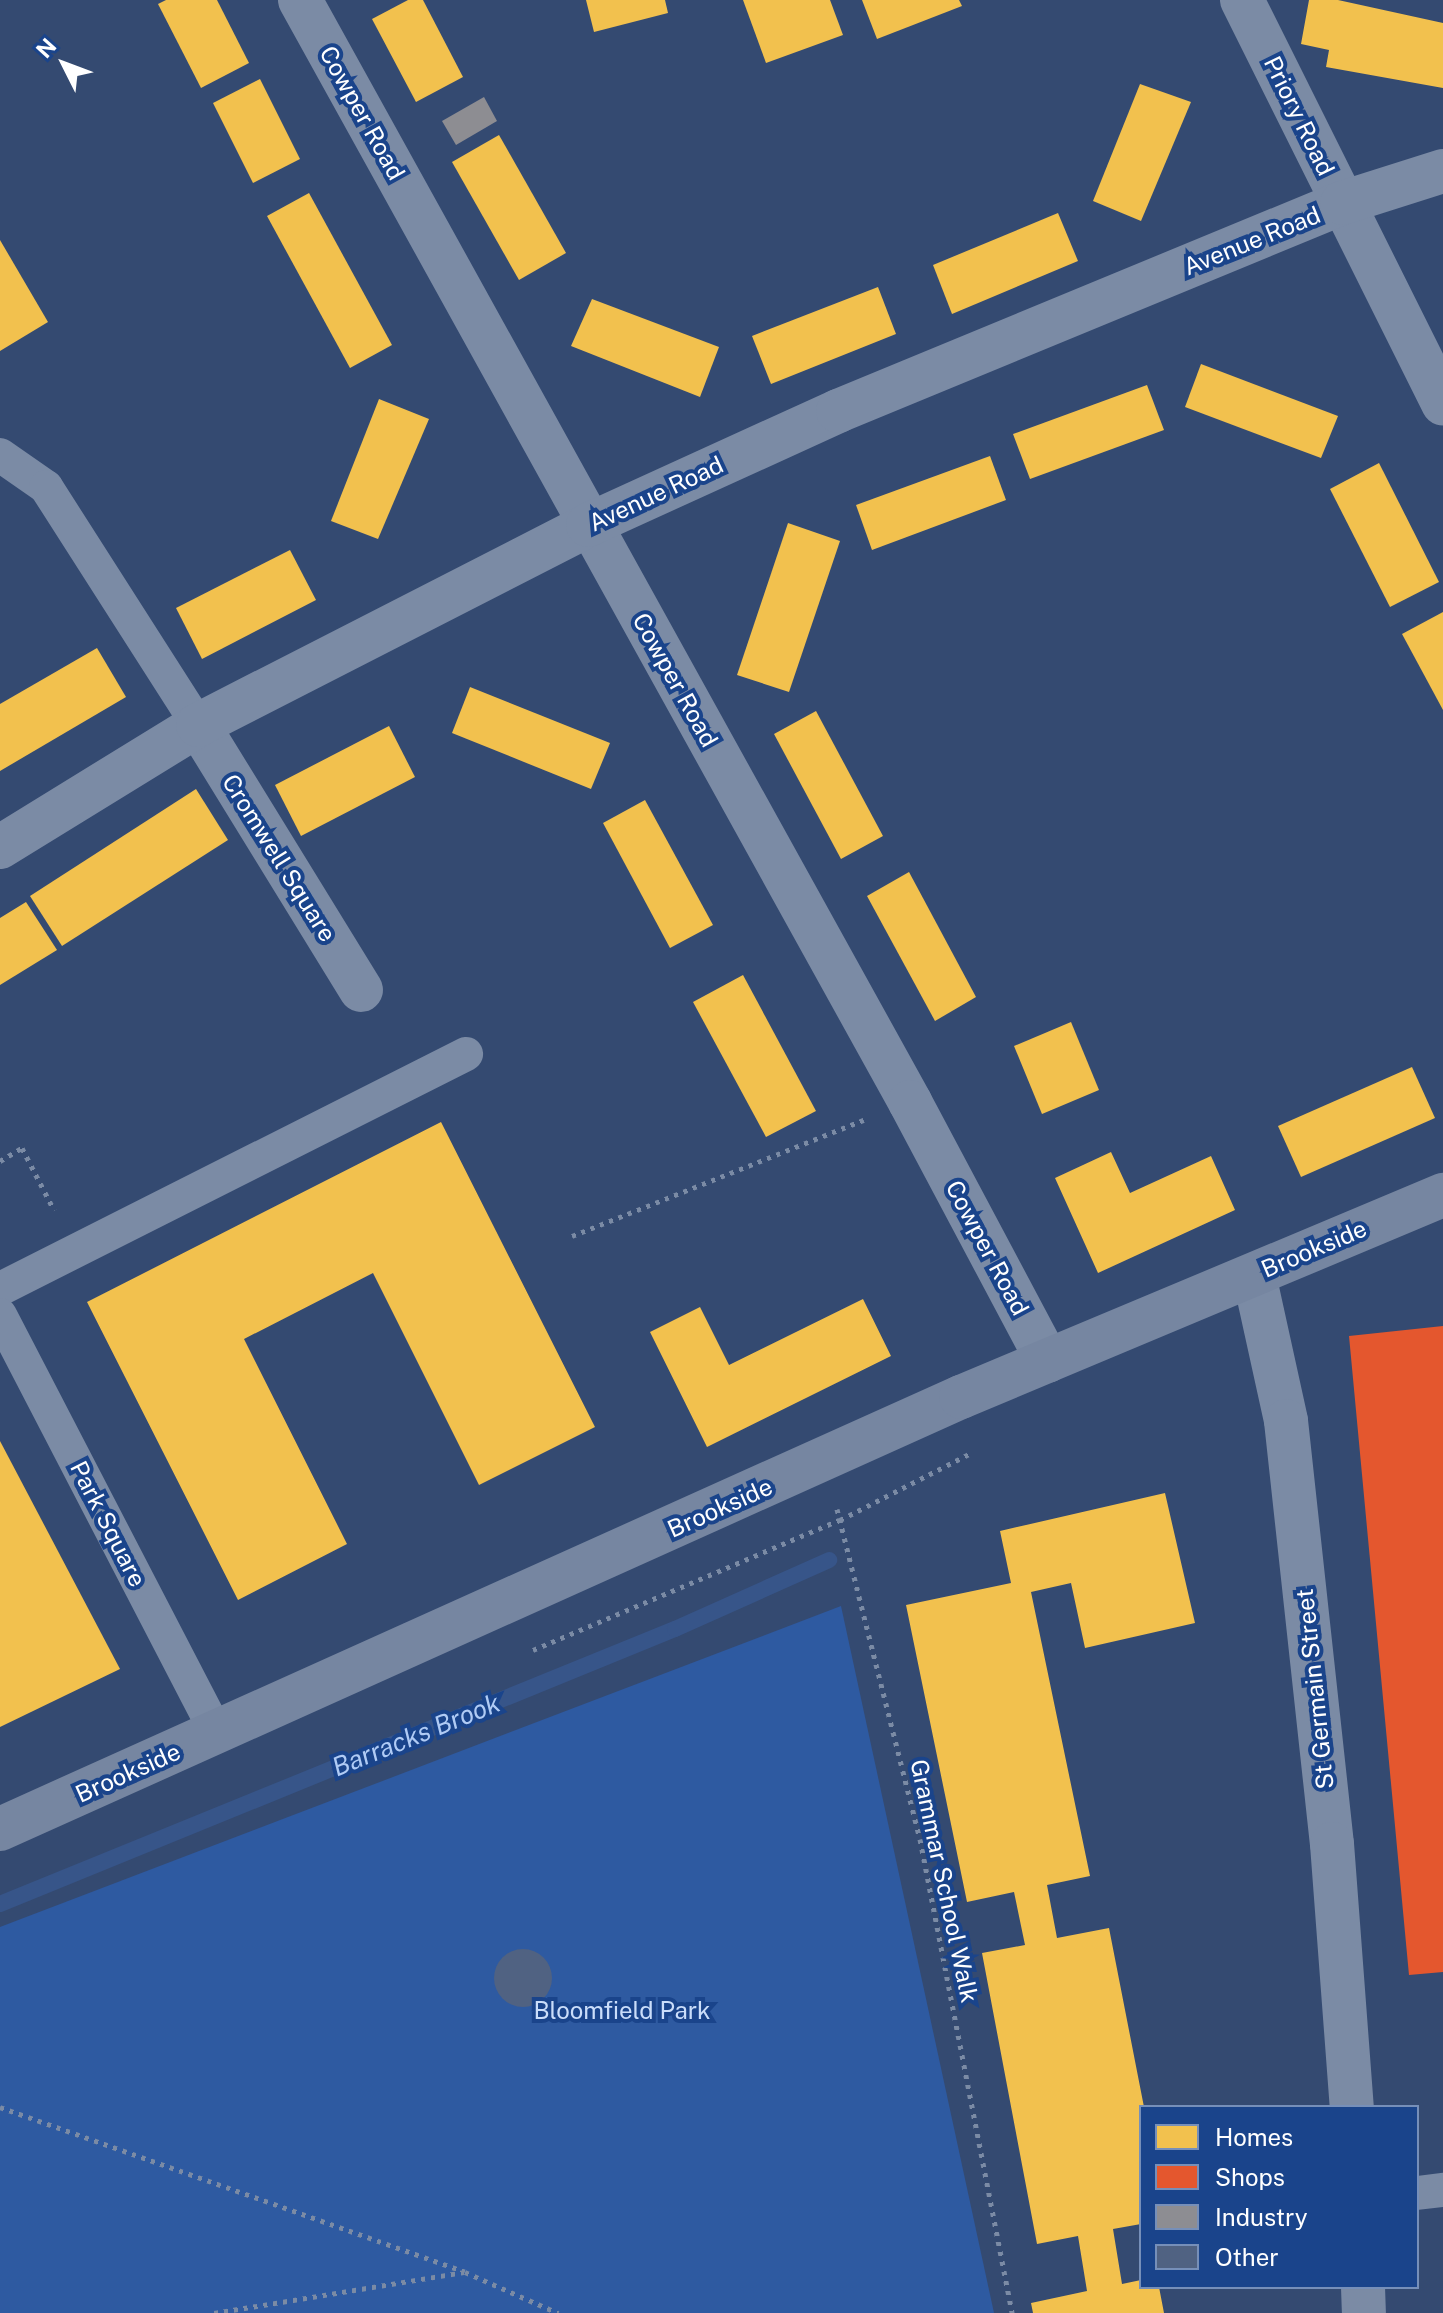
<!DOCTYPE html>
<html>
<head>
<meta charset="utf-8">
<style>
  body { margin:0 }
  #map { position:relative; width:1443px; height:2313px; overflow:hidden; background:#344a71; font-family:"Public Sans",sans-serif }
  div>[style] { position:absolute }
  .green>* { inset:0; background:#2e5aa1 }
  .homes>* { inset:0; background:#f2c14e }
  .shops>* { inset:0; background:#e4572e }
  .industry>* { inset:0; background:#8d8d92 }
  .stream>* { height:16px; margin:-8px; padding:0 8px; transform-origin:8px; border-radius:8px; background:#375589 }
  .building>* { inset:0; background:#506282 }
  .round { border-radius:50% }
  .path>* { height:5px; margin-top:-2.5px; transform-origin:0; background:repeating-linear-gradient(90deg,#7b8ba5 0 4px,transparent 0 10px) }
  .lane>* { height:34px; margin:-17px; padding:0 17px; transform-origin:17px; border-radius:17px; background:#7b8ba5 }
  .street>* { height:44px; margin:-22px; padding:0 22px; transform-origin:22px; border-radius:22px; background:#7b8ba5 }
  .secondary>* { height:44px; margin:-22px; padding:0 22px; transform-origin:22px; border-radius:22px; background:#7686a1 }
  span { translate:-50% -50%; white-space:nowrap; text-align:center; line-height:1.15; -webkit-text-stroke:8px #1a448b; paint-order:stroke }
  .street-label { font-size:24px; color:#fff }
  .park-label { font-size:24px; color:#caddfa }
  .water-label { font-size:26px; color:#b0cbf5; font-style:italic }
  .legend { position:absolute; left:1139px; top:2105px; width:280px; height:184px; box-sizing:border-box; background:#1a448b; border:2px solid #768fb9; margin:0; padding:10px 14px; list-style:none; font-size:24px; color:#fff }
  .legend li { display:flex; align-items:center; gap:16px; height:40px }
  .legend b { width:40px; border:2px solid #768fb9 }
  .north { position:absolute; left:24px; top:24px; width:80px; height:80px; -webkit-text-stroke:6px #1a448b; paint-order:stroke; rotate:312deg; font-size:22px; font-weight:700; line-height:32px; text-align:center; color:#fff }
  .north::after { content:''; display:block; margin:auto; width:28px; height:36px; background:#fff; clip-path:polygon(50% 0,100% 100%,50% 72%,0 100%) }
</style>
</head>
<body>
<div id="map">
  <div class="green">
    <div style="clip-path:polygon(841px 1606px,994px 2313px,0 2313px,0 1927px)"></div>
  </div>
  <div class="homes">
    <div style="clip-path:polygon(166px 0,217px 0,249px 63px,201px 88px,158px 4px)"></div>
    <div style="clip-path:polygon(408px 0,423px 0,463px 77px,416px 102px,372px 19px)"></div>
    <div style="clip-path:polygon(586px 0,665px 0,668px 13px,594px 32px)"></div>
    <div style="clip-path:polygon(743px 0,830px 0,843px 35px,766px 63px)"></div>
    <div style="clip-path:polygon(862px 0,959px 0,962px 6px,877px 39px)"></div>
    <div style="clip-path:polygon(1309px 0,1338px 0,1443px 23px,1443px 88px,1326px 67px,1329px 50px,1301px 44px)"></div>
    <div style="clip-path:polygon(260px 79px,300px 159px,253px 183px,213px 103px)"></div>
    <div style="clip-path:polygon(1140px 84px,1191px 102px,1141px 221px,1093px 201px)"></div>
    <div style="clip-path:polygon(499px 135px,566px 253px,519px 280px,452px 162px)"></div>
    <div style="clip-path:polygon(309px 193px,392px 345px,350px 368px,267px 216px)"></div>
    <div style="clip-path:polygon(1058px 213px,1078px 261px,952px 314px,933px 265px)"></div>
    <div style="clip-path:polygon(0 240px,48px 322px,0 351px)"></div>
    <div style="clip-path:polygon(878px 287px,896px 334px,771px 384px,752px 336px)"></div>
    <div style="clip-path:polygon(592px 299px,719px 347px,700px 397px,571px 346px)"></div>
    <div style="clip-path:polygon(1201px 364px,1338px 416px,1321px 458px,1185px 407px)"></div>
    <div style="clip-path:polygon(1147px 385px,1164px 430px,1030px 479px,1013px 434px)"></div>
    <div style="clip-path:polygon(379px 399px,429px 419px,378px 539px,331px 521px)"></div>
    <div style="clip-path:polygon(990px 456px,1006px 500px,872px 550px,856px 505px)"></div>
    <div style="clip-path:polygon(1379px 463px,1439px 582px,1390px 607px,1330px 489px)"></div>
    <div style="clip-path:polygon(788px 523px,840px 541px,789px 692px,737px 675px)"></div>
    <div style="clip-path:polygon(290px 550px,316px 600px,202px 659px,176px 608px)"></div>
    <div style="clip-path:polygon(1443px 612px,1443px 710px,1402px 634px)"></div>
    <div style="clip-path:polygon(97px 648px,126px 697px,0 771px,0 704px)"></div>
    <div style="clip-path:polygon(470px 687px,610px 743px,591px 789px,452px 733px)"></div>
    <div style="clip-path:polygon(816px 711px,883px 836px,841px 859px,774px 734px)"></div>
    <div style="clip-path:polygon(389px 726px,415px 777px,301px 836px,275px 785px)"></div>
    <div style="clip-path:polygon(196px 789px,228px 840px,62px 946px,30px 896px)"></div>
    <div style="clip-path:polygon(645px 800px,713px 925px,670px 948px,603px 823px)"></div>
    <div style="clip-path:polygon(909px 872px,976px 997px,935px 1021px,867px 896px)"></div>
    <div style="clip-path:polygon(26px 902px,57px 950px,0 985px,0 918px)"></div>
    <div style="clip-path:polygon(743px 975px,816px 1111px,766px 1137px,693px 1002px)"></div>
    <div style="clip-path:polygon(1071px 1022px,1099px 1090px,1042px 1114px,1014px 1046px)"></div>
    <div style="clip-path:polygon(1412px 1067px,1435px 1118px,1301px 1177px,1278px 1126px)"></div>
    <div style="clip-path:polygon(441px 1122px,595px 1427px,479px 1485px,373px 1273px,244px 1339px,347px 1544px,238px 1600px,87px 1302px)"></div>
    <div style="clip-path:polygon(1111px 1152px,1130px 1193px,1211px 1156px,1235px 1210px,1098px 1273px,1055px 1178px)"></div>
    <div style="clip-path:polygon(863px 1299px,891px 1356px,707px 1447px,650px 1332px,700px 1307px,729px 1365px)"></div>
    <div style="clip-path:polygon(0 1441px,120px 1669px,0 1727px)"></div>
    <div style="clip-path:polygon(1165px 1493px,1195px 1623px,1085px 1648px,1071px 1583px,1031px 1592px,1090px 1876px,1047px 1885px,1057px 1938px,1109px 1928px,1144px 2107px,1141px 2224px,1113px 2229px,1122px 2284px,1141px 2280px,1141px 2287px,1159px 2287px,1164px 2313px,1033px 2313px,1031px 2303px,1087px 2291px,1078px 2236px,1037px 2244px,982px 1953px,1025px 1945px,1014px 1892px,967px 1902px,906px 1605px,1011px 1583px,1000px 1531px)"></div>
  </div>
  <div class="shops">
    <div style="clip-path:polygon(1443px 1326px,1443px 1972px,1409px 1975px,1349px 1336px)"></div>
  </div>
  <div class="industry">
    <div style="clip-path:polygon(484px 97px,497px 121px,456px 145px,442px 121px)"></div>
  </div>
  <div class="stream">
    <div style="left:0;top:1904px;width:729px;rotate:-22.17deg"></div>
    <div style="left:675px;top:1629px;width:169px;rotate:-24.1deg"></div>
  </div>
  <div class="building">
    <div class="round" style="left:494px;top:1949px;width:58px;height:58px"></div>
  </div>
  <div class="path">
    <div style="left:0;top:1161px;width:26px;rotate:-31deg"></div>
    <div style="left:22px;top:1148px;width:70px;rotate:62.7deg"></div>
    <div style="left:572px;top:1236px;width:314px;rotate:-21.7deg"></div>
    <div style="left:837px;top:1509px;width:340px;rotate:75.9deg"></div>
    <div style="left:920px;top:1839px;width:483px;rotate:79deg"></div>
    <div style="left:533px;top:1650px;width:333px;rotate:-23deg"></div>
    <div style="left:840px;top:1520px;width:145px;rotate:-27.1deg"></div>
    <div style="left:0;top:2107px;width:493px;rotate:19.5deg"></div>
    <div style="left:465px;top:2272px;width:102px;rotate:23.8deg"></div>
    <div style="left:214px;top:2313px;width:253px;rotate:-9.3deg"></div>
  </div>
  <div class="lane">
    <div style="left:0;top:455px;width:56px;rotate:34.8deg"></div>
    <div style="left:46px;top:487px;width:282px;rotate:57.4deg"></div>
    <div style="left:0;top:1289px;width:522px;rotate:-26.76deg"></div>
    <div style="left:0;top:1315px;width:471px;rotate:62.6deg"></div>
    <div style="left:1417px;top:2193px;width:26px;rotate:-7deg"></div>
  </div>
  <div class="street">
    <div style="left:300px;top:0;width:1260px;rotate:61.03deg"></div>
    <div style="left:910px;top:1102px;width:293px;rotate:62deg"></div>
    <div style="left:1242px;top:0;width:451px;rotate:63.5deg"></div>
    <div style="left:198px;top:725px;width:311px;rotate:58.4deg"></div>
    <div style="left:0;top:847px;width:233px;rotate:-31.6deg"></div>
    <div style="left:198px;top:725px;width:438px;rotate:-27.1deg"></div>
    <div style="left:588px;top:525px;width:275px;rotate:-24.5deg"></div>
    <div style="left:838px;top:411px;width:545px;rotate:-22.43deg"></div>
    <div style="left:1342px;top:203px;width:106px;rotate:-17.6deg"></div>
    <div style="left:1254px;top:1275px;width:149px;rotate:77.6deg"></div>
    <div style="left:1286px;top:1421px;width:425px;rotate:83.8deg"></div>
    <div style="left:1332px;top:1844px;width:264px;rotate:85.7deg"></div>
    <div style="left:1363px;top:2287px;width:26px;rotate:88deg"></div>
  </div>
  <div class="secondary">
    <div style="left:0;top:1829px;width:1054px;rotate:-24.21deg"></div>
    <div style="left:961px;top:1397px;width:523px;rotate:-22.74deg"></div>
  </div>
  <div class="street-label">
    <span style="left:362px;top:113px;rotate:61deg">Cowper Road</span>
    <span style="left:1299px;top:116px;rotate:64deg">Priory Road</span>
    <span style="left:1252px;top:241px;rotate:-22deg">Avenue Road</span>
    <span style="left:656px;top:494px;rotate:-25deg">Avenue Road</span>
    <span style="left:675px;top:680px;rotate:61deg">Cowper Road</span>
    <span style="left:279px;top:858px;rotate:58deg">Cromwell Square</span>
    <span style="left:987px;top:1248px;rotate:62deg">Cowper Road</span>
    <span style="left:1314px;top:1249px;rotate:-23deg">Brookside</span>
    <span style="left:720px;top:1508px;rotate:-24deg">Brookside</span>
    <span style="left:108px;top:1524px;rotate:63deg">Park Square</span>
    <span style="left:1315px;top:1689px;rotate:-96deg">St Germain Street</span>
    <span style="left:128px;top:1773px;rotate:-24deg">Brookside</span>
    <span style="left:944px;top:1881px;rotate:78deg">Grammar School Walk</span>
  </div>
  <div class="park-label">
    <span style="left:622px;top:2011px">Bloomfield Park</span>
  </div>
  <div class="water-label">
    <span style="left:416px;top:1735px;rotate:-22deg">Barracks Brook</span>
  </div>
  <ul class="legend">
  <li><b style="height:22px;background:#f2c14e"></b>Homes</li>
  <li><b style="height:22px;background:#e4572e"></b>Shops</li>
  <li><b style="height:22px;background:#8d8d92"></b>Industry</li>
  <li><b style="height:22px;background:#506282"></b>Other</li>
  </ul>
  <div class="north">N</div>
</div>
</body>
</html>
